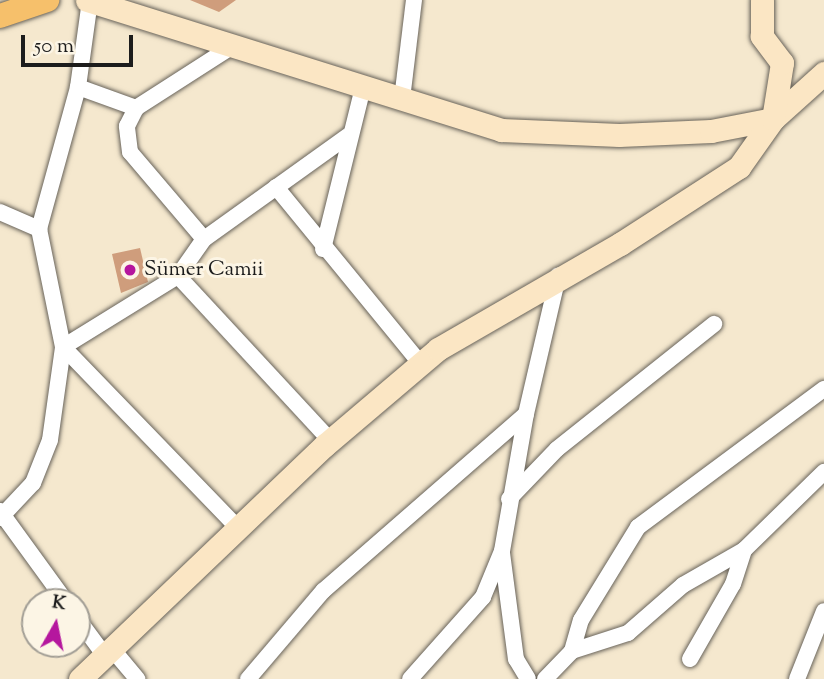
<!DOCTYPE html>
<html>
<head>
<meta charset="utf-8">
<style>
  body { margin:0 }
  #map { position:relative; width:824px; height:679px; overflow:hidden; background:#f5e8ce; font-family:"Sorts Mill Goudy",serif }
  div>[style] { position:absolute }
  .building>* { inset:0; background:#cf9d7c }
  .roads { filter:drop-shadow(0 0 2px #68635a) drop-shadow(0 0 2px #68635a) }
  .street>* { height:16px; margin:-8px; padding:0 8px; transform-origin:8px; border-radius:8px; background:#fff }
  .secondary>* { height:23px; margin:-11.5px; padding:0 11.5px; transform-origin:11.5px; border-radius:11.5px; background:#fbe6c4 }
  .primary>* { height:24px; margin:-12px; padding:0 12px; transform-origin:12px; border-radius:12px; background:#f6c06b }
  .dots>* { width:19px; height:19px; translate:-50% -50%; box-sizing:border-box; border:4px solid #fcf5e5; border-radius:50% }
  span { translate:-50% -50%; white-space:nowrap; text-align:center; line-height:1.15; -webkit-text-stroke:6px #fcf5e5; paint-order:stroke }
  .poi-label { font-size:21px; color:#1c1c1c }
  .left { translate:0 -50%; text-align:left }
  .north { position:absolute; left:21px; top:588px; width:70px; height:70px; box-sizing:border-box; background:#fcf5e5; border:2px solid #a29e95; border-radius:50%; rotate:9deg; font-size:19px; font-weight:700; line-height:28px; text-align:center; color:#1c1c1c }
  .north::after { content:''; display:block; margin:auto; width:24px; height:32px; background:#b5179e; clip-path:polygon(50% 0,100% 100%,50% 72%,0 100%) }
  .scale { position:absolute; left:21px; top:35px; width:112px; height:32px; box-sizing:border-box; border:4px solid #1c1c1c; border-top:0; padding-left:9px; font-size:21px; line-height:24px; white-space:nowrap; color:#1c1c1c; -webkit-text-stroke:5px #fcf5e5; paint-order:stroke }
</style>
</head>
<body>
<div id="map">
  <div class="building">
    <div style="clip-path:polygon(190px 0,236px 0,219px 12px)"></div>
    <div style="clip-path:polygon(140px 248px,148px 282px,121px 293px,112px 254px)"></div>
  </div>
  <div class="roads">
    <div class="street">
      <div style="left:78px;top:87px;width:62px;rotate:19.9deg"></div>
      <div style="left:402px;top:99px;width:100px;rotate:-83.1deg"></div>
      <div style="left:276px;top:187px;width:229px;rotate:50.7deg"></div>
      <div style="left:0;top:212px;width:43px;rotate:23.6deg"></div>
      <div style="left:204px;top:239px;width:114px;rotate:-130.4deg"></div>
      <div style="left:130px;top:152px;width:26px;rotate:-97deg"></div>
      <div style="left:127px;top:126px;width:20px;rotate:-63deg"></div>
      <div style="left:136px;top:108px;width:113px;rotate:-32.7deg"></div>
      <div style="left:323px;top:249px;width:167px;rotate:-76.1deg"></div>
      <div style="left:178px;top:276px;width:224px;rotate:47.2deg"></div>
      <div style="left:509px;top:499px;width:69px;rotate:-46.2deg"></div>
      <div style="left:557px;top:449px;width:201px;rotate:-38.5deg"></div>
      <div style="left:0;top:511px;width:112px;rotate:54deg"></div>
      <div style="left:0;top:518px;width:48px;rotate:-46.7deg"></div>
      <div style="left:33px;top:483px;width:46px;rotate:-68.4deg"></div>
      <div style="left:50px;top:440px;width:94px;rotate:-82deg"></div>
      <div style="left:63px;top:347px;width:120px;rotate:-101.5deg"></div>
      <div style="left:39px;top:229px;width:147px;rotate:-74.6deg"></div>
      <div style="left:78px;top:87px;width:87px;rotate:-82.1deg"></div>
      <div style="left:238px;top:528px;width:252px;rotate:-134deg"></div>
      <div style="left:63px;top:347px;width:135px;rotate:-31.7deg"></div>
      <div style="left:178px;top:276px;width:45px;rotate:-54.9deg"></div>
      <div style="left:204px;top:239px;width:177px;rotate:-35.6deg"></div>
      <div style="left:502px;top:553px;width:107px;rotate:82.5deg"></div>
      <div style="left:516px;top:659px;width:23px;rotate:59deg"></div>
      <div style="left:77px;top:618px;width:47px;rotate:53.6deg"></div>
      <div style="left:113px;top:650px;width:38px;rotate:50deg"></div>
      <div style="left:572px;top:651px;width:32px;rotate:-74deg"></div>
      <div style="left:581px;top:620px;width:109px;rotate:-58.5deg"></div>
      <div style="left:638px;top:527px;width:232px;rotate:-36.6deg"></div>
      <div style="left:690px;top:659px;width:86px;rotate:-60.2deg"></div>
      <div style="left:733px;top:584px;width:36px;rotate:-72deg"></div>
      <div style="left:248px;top:679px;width:116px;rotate:-49.6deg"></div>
      <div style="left:323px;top:591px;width:269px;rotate:-41.1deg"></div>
      <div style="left:410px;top:679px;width:110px;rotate:-48.3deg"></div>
      <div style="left:483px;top:597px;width:50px;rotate:-67.6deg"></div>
      <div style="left:502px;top:551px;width:139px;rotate:-80.1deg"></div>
      <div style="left:526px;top:414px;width:142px;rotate:-76.9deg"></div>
      <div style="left:545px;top:679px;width:39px;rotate:-46deg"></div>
      <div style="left:572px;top:651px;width:59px;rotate:-17.8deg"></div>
      <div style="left:628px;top:633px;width:73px;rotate:-41.1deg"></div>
      <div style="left:683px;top:585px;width:70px;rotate:-29.8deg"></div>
      <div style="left:744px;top:550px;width:112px;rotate:-44.3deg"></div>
      <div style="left:797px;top:679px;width:73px;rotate:-68.3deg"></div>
    </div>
    <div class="secondary">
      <div style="left:87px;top:0;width:434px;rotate:17.4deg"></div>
      <div style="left:501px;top:130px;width:118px;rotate:2.4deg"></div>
      <div style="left:619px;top:135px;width:92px;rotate:-2.5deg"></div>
      <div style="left:711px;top:131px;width:63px;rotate:-11deg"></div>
      <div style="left:773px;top:119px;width:69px;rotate:-42deg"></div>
      <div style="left:80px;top:679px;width:339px;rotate:-43.7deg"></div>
      <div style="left:325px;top:445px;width:148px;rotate:-40.3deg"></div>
      <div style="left:438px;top:349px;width:210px;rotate:-30deg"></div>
      <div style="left:620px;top:244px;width:142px;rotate:-32.9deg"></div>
      <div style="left:739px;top:167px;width:59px;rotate:-54.7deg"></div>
      <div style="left:773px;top:119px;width:57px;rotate:-80.9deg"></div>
      <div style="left:782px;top:63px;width:34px;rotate:-127deg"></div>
      <div style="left:762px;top:36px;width:36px;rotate:-90deg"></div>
    </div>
    <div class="primary">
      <div style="left:0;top:16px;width:50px;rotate:-18.8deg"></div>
    </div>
  </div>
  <div class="dots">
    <div style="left:130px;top:270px;background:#b5179e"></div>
  </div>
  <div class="poi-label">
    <span class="left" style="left:144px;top:270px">Sümer Camii</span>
  </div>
  <div class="north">K</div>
  <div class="scale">50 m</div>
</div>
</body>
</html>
